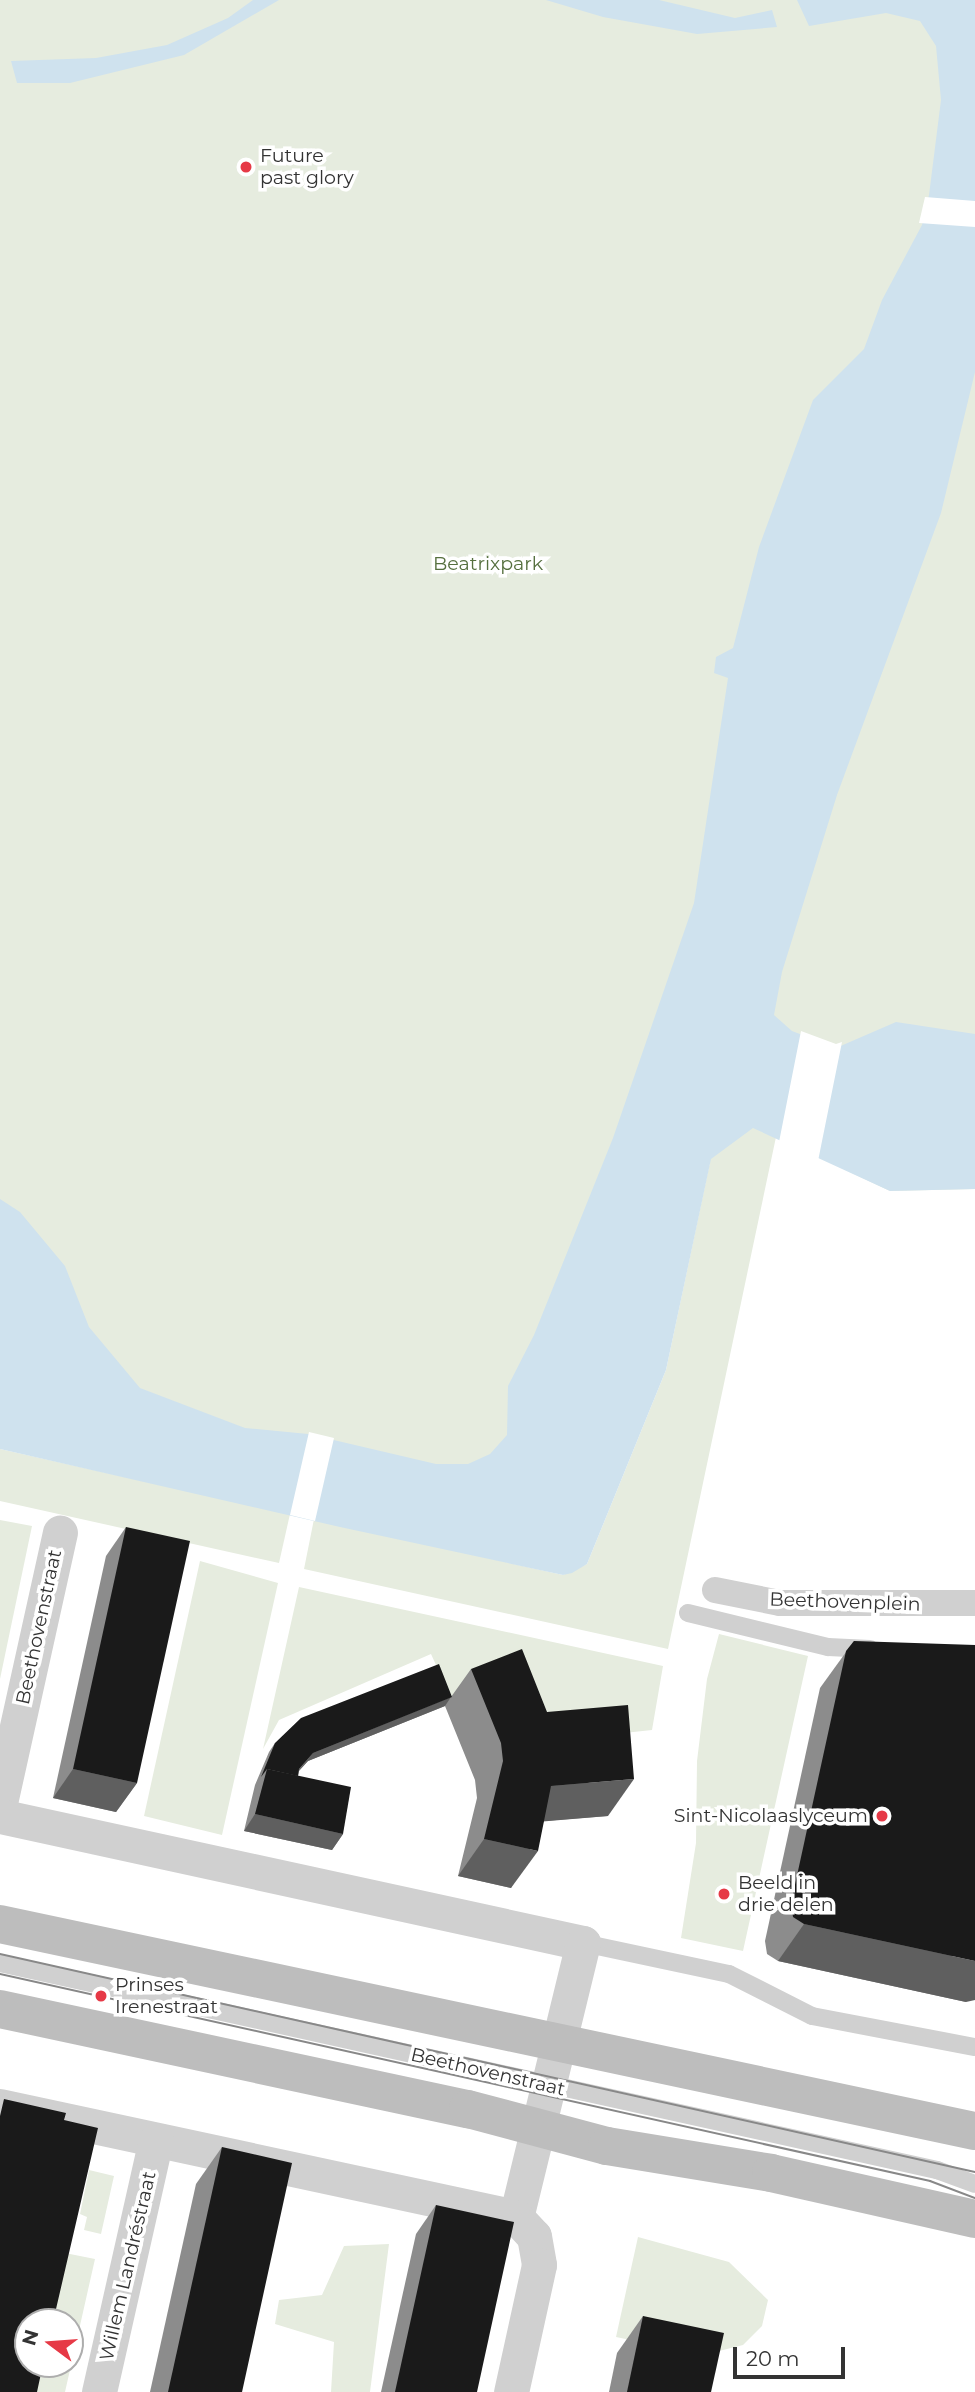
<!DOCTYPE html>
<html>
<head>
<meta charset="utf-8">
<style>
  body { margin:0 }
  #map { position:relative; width:975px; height:2392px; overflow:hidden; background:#fff; font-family:Montserrat,sans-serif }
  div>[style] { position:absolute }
  .green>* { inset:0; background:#e6ecdf }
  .water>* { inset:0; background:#cfe2ee }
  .pier>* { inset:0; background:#fff }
  .service>* { height:18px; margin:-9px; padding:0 9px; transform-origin:9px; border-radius:9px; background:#d0d0d0 }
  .pedestrian>* { height:26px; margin:-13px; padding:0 13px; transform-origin:13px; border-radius:13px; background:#d0d0d0 }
  .minor>* { height:35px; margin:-17.5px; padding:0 17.5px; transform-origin:17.5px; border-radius:17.5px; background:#d0d0d0 }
  .secondary>* { height:38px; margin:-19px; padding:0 19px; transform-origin:19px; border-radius:19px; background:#bdbdbd }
  .tram>* { height:2px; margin:-1px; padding:0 1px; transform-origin:1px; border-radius:1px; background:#888 }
  .wall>* { inset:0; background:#8c8c8c }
  .shaded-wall>* { inset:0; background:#5f5f5f }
  .building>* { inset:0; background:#1a1a1a }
  .dots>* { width:19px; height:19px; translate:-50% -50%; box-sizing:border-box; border:4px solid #fff; border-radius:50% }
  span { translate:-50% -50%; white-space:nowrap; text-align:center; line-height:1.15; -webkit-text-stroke:7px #fff; paint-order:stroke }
  .poi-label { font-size:19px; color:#333 }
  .left { translate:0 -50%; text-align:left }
  .right { translate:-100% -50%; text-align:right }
  .park-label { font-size:19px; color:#56703f }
  .street-label { font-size:19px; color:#333 }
  .north { position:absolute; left:14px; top:2308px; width:70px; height:70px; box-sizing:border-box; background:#fff; border:2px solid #adadad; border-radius:50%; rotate:286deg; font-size:19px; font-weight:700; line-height:28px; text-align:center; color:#333 }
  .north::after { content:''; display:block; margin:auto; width:24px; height:32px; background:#e63946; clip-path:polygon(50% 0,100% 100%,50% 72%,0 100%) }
  .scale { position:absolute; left:733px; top:2347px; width:112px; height:32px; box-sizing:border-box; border:4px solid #333; border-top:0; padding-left:9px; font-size:21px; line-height:24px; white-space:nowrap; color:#333; -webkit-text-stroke:5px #fff; paint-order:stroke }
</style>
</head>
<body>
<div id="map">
  <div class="green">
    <div style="clip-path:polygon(0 0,975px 0,975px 1189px,890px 1191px,776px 1137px,668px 1649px,304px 1569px,314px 1519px,563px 1575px,587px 1564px,666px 1370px,710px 1162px,673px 1218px,632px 1385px,572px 1534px,0 1400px)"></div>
    <div style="clip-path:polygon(0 1449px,290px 1514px,279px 1563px,0 1501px)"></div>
    <div style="clip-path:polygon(0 1520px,32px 1526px,0 1679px)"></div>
    <div style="clip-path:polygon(200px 1561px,278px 1583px,222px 1835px,144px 1816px)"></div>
    <div style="clip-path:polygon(299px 1587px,663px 1666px,652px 1730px,540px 1742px,451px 1698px,431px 1654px,279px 1720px,263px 1749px)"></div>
    <div style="clip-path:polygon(719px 1634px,808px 1656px,743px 1951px,681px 1938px,696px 1843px,697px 1761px,707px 1679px)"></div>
    <div style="clip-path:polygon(89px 2170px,114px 2176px,101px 2234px,84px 2230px,87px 2217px,80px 2214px)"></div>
    <div style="clip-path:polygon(638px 2237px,729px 2262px,768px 2300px,762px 2326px,743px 2345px,703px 2355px,616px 2337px)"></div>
    <div style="clip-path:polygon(389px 2244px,370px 2392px,331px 2392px,334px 2342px,275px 2324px,279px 2300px,322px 2295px,344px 2246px)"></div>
    <div style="clip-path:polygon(65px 2253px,95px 2259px,65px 2392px,24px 2392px,32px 2364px,70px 2364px,70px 2322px,45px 2322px)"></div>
  </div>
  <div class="water">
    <div style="clip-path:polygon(253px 0,279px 0,184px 55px,70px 83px,17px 83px,11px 61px,96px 58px,167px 45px,228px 18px)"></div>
    <div style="clip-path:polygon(546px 0,659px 0,735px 18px,772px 10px,777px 27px,697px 34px,603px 17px)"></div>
    <div style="clip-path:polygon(797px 0,975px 0,975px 372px,941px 513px,837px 795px,782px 972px,774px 1015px,792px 1031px,836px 1048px,896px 1022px,975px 1034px,975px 1189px,890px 1191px,753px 1128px,711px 1159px,666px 1370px,587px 1564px,572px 1573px,563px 1575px,340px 1527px,0 1449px,0 1199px,20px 1212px,65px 1266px,89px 1327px,140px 1388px,245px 1428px,308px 1434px,436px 1464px,468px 1464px,490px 1454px,507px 1435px,508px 1386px,534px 1335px,613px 1138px,694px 903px,728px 678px,714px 673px,716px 657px,733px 648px,759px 547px,813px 400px,864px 349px,882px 300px,922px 225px,929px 195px,941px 100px,936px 46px,920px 21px,886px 13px,809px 26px)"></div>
  </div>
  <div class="pier">
    <div style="clip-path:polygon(925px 197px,975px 201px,975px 227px,919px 223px)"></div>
    <div style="clip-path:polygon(801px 1031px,836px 1044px,842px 1042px,818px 1161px,779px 1142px)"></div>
    <div style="clip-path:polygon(309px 1432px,334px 1438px,315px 1521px,290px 1515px)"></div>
  </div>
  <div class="service">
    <div style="left:688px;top:1613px;width:144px;rotate:13.7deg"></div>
    <div style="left:828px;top:1647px;width:42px;rotate:2.7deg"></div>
    <div style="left:583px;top:1943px;width:149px;rotate:12deg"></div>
    <div style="left:729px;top:1974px;width:93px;rotate:26.8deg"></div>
    <div style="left:812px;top:2016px;width:166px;rotate:10.8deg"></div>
    <div style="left:0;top:1963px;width:960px;rotate:12.46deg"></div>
    <div style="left:937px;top:2170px;width:40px;rotate:20.2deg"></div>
  </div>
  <div class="pedestrian">
    <div style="left:715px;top:1590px;width:66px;rotate:11.3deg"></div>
    <div style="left:780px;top:1603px;width:195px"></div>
  </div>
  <div class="minor">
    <div style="left:0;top:1803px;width:277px;rotate:-77.5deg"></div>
    <div style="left:0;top:1816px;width:597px;rotate:12.29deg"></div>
    <div style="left:583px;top:1943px;width:282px;rotate:103.7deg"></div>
    <div style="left:516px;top:2217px;width:26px;rotate:47deg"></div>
    <div style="left:534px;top:2236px;width:29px;rotate:80deg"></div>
    <div style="left:539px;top:2265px;width:130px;rotate:102.4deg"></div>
    <div style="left:0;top:2106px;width:528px;rotate:12.14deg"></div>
    <div style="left:99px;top:2392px;width:258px;rotate:-77.3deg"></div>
  </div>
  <div class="secondary">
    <div style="left:0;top:1924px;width:997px;rotate:11.99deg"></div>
    <div style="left:0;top:2009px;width:479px;rotate:12.1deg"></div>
    <div style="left:468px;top:2109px;width:144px;rotate:14.9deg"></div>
    <div style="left:607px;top:2146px;width:166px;rotate:9.3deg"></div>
    <div style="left:771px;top:2173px;width:209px;rotate:12.7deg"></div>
  </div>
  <div class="tram">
    <div style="left:0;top:1954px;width:999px;rotate:12.6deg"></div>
    <div style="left:0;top:1974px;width:953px;rotate:12.55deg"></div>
    <div style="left:930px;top:2181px;width:48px;rotate:20.7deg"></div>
  </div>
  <div class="wall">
    <div style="clip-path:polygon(126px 1527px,137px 1783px,116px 1812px,53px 1798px,106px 1556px)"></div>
    <div style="clip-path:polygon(854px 1641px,966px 2002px,778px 1961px,767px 1954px,765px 1941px,820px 1688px)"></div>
    <div style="clip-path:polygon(471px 1669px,547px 1712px,608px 1816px,544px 1821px,511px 1888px,458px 1876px,477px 1798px,475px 1780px,445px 1706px,308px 1761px,299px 1771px,298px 1776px,343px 1834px,332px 1850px,244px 1831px,255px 1785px,269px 1752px,275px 1743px,451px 1697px)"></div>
    <div style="clip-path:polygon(222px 2147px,242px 2392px,150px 2392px,196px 2184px)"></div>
    <div style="clip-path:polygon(436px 2205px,477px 2392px,381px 2392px,416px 2234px)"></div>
    <div style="clip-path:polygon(643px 2316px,711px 2392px,609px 2392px,617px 2353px)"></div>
  </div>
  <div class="shaded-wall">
    <div style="clip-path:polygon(451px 1697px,445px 1706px,308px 1761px,293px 1777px,313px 1753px)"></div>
    <div style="clip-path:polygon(73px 1769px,137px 1783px,116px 1812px,53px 1798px)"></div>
    <div style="clip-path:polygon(634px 1779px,608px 1816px,525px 1823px,551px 1786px)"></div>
    <div style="clip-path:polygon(255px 1814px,343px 1834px,332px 1850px,244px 1831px)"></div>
    <div style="clip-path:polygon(484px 1839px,538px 1851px,511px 1888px,458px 1876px)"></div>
    <div style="clip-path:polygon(804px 1924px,975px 1961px,975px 2000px,966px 2002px,778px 1961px)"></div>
  </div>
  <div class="building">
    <div style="clip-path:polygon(126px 1527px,190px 1541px,137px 1783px,73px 1769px)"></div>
    <div style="clip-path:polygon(854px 1641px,975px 1645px,975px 1961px,804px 1924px,793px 1917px,791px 1903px,846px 1651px)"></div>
    <div style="clip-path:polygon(522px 1649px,547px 1712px,628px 1705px,634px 1779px,551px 1786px,538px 1851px,484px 1839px,503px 1761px,501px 1743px,471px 1669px)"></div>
    <div style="clip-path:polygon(439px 1664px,452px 1697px,313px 1753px,299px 1769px,298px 1776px,267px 1769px,261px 1777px,275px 1743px,301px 1718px)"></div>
    <div style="clip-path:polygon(267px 1769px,351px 1787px,343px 1834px,255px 1814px)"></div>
    <div style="clip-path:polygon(4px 2099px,66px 2113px,64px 2120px,98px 2128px,53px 2322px,28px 2322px,28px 2364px,43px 2364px,37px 2392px,0 2392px,0 2116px)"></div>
    <div style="clip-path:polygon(222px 2147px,292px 2163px,242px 2392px,168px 2392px)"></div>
    <div style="clip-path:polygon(436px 2205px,514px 2222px,477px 2392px,395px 2392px)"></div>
    <div style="clip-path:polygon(643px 2316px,724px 2333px,711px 2392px,627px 2392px)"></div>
  </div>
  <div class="dots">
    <div style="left:246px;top:167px;background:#e63946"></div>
    <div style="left:882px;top:1816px;background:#e63946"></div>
    <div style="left:724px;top:1894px;background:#e63946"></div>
    <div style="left:101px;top:1996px;background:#e63946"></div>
  </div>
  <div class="poi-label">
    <span class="left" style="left:260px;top:167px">Future<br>past glory</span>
    <span class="right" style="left:868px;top:1816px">Sint-Nicolaaslyceum</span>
    <span class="left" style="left:738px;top:1894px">Beeld in<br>drie delen</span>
    <span class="left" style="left:115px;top:1996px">Prinses<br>Irenestraat</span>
  </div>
  <div class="park-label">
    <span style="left:488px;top:564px">Beatrixpark</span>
  </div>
  <div class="street-label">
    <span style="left:845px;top:1602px;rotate:2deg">Beethovenplein</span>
    <span style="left:39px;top:1627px;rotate:-78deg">Beethovenstraat</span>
    <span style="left:488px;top:2072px;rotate:13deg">Beethovenstraat</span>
    <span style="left:128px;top:2266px;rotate:-77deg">Willem Landréstraat</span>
  </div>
  <div class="north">N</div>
  <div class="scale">20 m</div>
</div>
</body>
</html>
